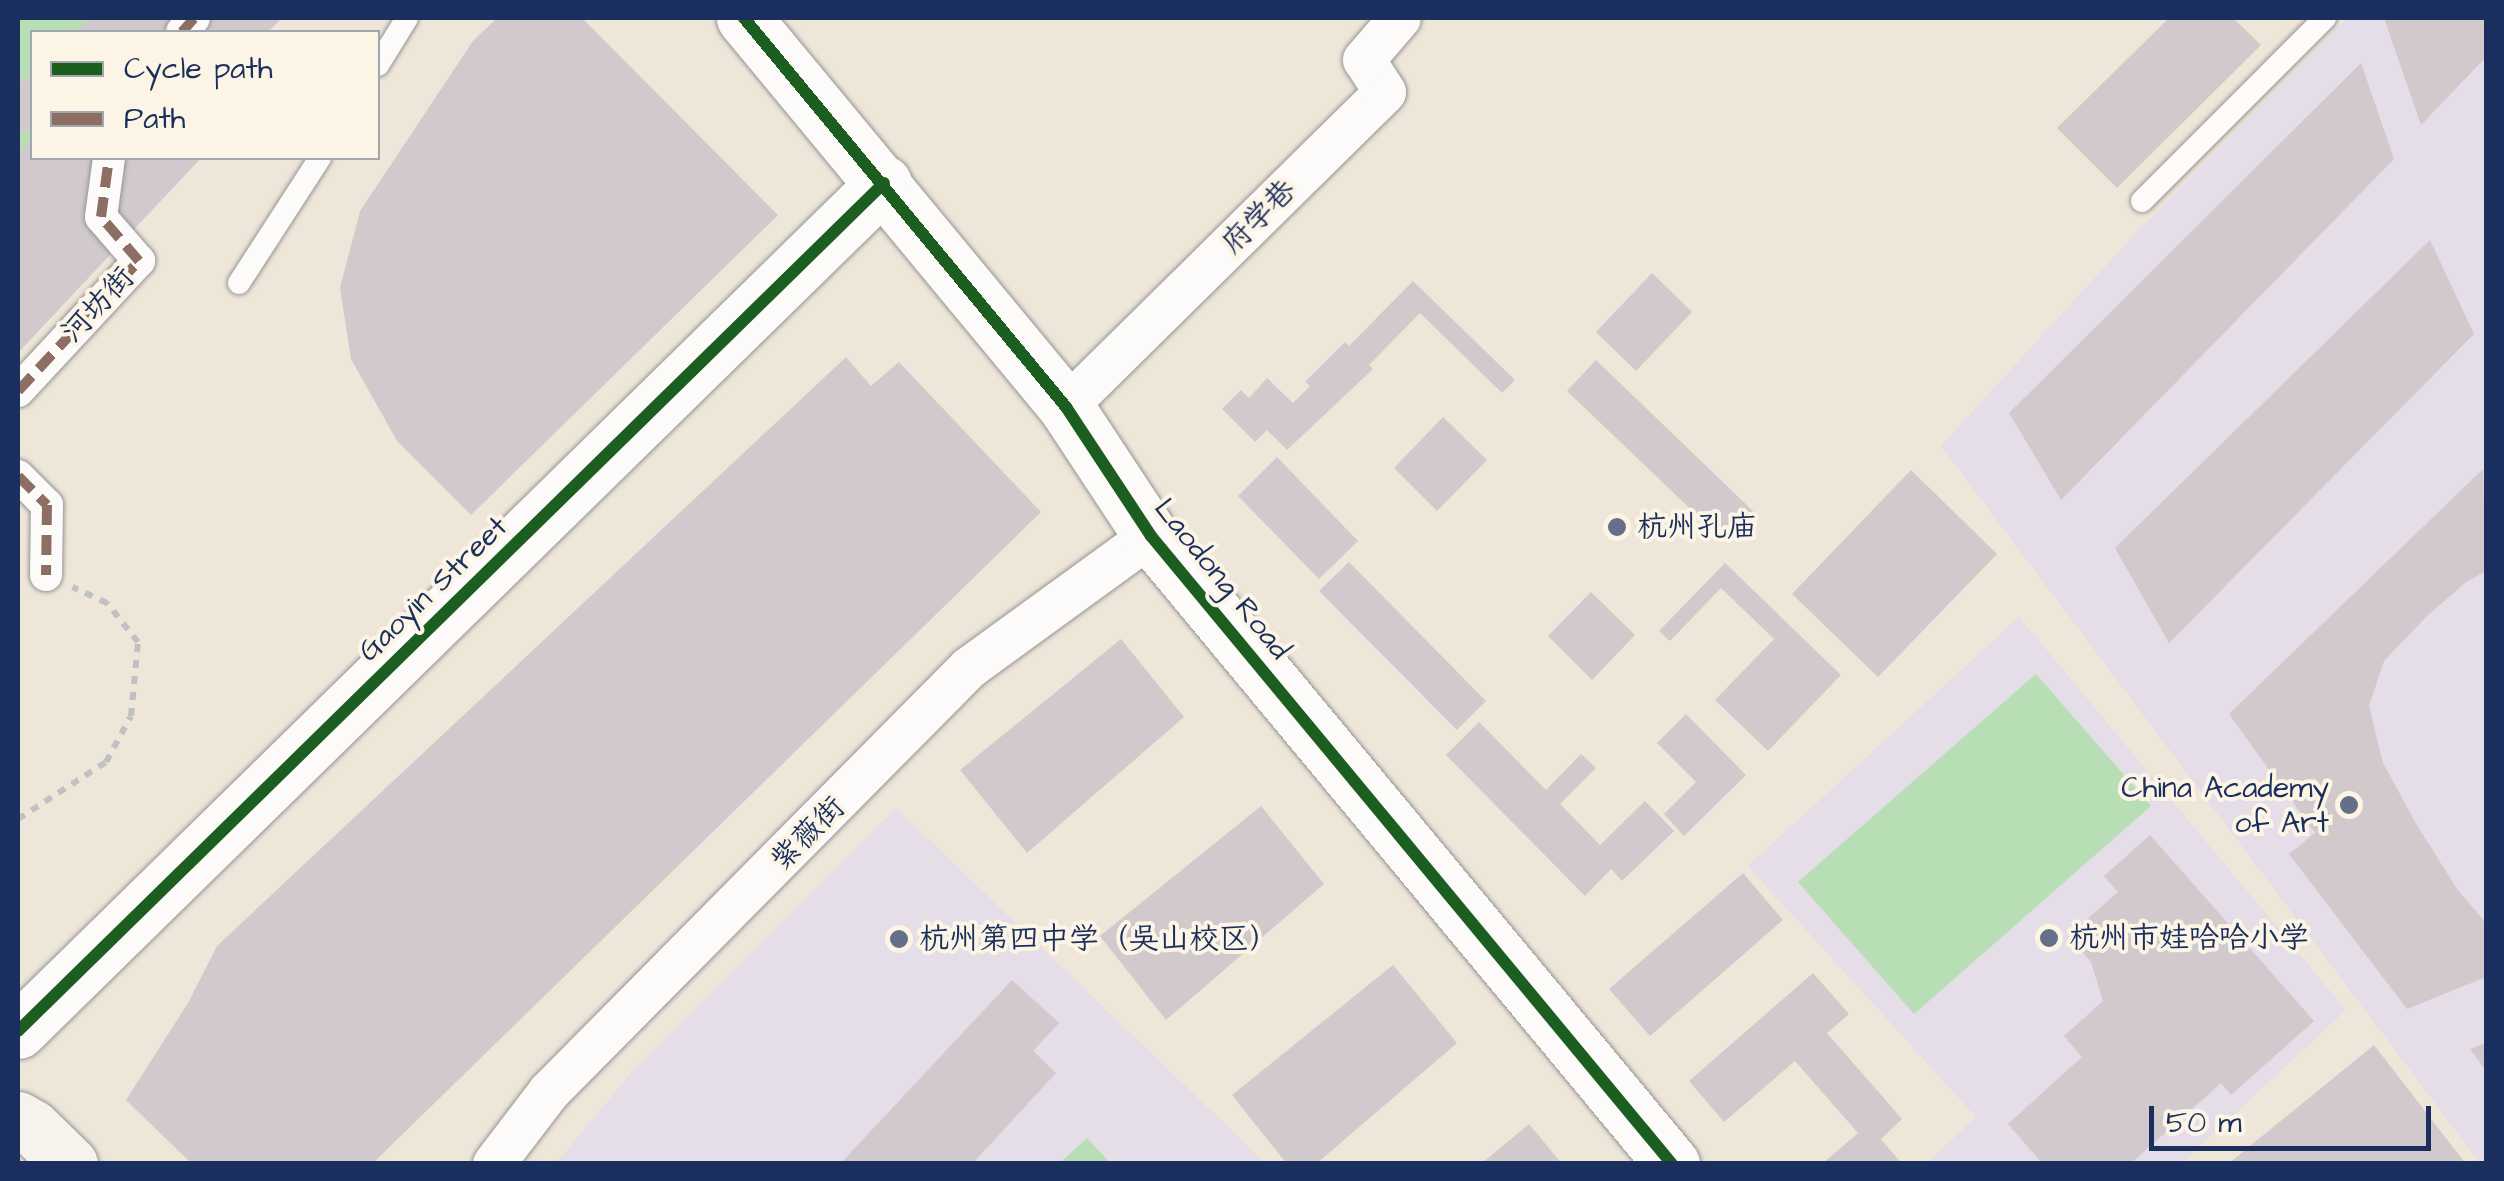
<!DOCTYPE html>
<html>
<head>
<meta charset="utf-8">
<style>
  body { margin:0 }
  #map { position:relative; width:2504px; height:1181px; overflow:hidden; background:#eee6d9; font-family:"Architects Daughter","LXGW WenKai TC",sans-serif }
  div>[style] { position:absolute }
  .built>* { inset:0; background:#e5dde8 }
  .green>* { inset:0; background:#b7deb4 }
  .building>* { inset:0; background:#d1c9cb }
  .path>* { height:6px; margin-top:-3px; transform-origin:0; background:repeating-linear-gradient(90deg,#c0c1c3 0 8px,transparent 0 16px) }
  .roads { filter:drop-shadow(0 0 2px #959595) drop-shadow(0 0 2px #959595) }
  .service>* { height:22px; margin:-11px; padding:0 11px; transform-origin:11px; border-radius:11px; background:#fcfbf9 }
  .pedestrian>* { height:32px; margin:-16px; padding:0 16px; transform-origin:16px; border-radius:16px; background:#fcfbf9 }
  .minor>* { height:42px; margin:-21px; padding:0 21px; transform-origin:21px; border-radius:21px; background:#fcfbf9 }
  .tertiary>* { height:55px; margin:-27.5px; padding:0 27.5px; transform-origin:27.5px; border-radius:27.5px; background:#fcfbf9 }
  .secondary>* { height:55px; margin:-27.5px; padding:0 27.5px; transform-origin:27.5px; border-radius:27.5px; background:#f6f2ec }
  .quiet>* { height:10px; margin-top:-5px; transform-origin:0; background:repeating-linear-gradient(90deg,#8d6e63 0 20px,transparent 0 30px) }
  .cycleway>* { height:12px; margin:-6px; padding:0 6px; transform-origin:6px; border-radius:6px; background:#1b5e20 }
  .dots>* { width:28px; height:28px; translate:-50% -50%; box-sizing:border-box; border:5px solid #fcf5e5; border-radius:50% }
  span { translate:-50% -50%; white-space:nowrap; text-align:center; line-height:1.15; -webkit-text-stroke:8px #fcf5e5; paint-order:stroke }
  .street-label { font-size:30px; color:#1b2f5e }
  .poi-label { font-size:30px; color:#1b2f5e }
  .left { translate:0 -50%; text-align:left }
  .right { translate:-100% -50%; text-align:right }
  .frame { position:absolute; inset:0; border:20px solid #1b2f5e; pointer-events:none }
  .legend { position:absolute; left:30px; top:30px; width:350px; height:130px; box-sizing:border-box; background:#fcf5e5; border:2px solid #a2a6af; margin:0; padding:12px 18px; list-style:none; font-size:30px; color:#1b2f5e }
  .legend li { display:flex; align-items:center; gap:20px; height:50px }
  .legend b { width:50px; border:2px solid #a2a6af }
  .scale { position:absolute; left:2149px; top:1106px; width:282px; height:45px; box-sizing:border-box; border:5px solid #1b2f5e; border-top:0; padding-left:12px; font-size:30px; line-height:35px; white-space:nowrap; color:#1b2f5e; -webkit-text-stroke:8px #fcf5e5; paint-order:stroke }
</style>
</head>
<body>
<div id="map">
  <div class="built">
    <div style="clip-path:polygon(2347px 18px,2486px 18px,2486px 1163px,2480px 1163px,1941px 446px,2133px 236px)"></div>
    <div style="clip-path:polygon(2019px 617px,2346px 1010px,2182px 1163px,1927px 1163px,1976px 1117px,1748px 866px)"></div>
    <div style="clip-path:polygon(896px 808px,1249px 1147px,1263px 1163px,556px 1164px,634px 1069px)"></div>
  </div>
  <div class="green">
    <div style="clip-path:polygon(18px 18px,241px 18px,231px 32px,32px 32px,32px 158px,121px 158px,18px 274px)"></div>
    <div style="clip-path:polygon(2036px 674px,2151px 806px,1914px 1014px,1798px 882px)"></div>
    <div style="clip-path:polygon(1087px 1138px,1110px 1163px,1060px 1163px)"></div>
  </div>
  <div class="building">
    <div style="clip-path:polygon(91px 18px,282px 18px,268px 32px,76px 32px)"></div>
    <div style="clip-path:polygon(497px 18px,582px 18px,778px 215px,471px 515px,397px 441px,351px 359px,340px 288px,360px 211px,473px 41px)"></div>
    <div style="clip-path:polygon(2169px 18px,2233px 18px,2261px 45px,2117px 188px,2057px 128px)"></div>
    <div style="clip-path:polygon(2384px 18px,2486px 18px,2486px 57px,2421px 125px)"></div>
    <div style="clip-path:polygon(2361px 63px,2394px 159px,2061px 500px,2009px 413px)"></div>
    <div style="clip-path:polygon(32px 75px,32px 127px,18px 136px,18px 84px)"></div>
    <div style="clip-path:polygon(32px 138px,32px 158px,201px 158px,18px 353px,18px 154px)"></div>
    <div style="clip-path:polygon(2430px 240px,2474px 334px,2169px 643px,2115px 548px)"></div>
    <div style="clip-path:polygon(1652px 273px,1692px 312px,1636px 371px,1596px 332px)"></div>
    <div style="clip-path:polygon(1413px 281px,1515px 380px,1502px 393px,1420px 313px,1369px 365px,1373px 369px,1287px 450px,1267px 430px,1255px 442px,1222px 409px,1241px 390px,1249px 398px,1267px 378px,1293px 403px,1310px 386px,1305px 382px,1345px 342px,1349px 346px)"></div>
    <div style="clip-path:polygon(846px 357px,871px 386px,899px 362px,1041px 512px,372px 1164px,192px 1164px,126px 1100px,188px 1003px,217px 946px)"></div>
    <div style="clip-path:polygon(1596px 360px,1755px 513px,1726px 543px,1567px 391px)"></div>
    <div style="clip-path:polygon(1443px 417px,1487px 460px,1437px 511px,1394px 468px)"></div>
    <div style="clip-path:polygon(1277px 457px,1358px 541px,1319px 579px,1238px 496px)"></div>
    <div style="clip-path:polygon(2483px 469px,2486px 571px,2466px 582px,2427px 616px,2384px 661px,2369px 706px,2383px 763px,2415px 822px,2457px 889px,2486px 923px,2486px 977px,2407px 1009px,2289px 854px,2315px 833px,2229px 714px)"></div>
    <div style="clip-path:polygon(1911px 470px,1997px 554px,1878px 677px,1792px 594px)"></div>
    <div style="clip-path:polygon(1349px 562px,1486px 701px,1457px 730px,1319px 591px)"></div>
    <div style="clip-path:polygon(1725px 563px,1841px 675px,1768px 751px,1715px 700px,1774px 639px,1721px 588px,1670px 641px,1659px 631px)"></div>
    <div style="clip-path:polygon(1591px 592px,1635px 635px,1592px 680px,1548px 636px)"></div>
    <div style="clip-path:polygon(1121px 639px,1184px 717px,1027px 853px,960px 770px)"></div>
    <div style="clip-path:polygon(1686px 714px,1746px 775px,1684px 836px,1664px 814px,1696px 782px,1657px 743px)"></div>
    <div style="clip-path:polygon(1479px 722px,1546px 790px,1581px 754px,1596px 768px,1560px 804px,1600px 845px,1645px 801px,1674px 831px,1622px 881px,1611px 869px,1585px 896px,1446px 755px)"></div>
    <div style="clip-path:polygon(1261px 806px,1324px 884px,1166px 1020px,1100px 936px)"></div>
    <div style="clip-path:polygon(2150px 835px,2314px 1021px,2231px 1095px,2221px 1083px,2130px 1164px,2043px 1164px,2008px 1124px,2082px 1057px,2064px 1036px,2103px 1001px,2091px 962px,2068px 936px,2118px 892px,2104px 876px)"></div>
    <div style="clip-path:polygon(1743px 873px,1783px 920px,1650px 1036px,1609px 989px)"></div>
    <div style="clip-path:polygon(1393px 965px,1457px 1043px,1316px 1164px,1287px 1164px,1232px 1095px)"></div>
    <div style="clip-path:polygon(1813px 973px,1849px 1014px,1827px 1033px,1902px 1119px,1881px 1139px,1902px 1164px,1822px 1164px,1858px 1133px,1795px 1061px,1724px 1122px,1689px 1081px)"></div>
    <div style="clip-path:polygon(1012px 980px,1059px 1023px,1033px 1051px,1056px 1073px,972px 1164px,840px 1164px)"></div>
    <div style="clip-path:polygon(2486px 1043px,2486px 1071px,2470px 1049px)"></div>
    <div style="clip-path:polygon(2374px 1045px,2466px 1164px,2228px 1164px)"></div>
    <div style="clip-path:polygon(1529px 1124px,1562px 1164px,1481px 1164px)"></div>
  </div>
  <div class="path">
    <div style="left:18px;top:819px;width:105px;rotate:-32.9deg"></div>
    <div style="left:106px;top:762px;width:52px;rotate:-61.5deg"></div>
    <div style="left:131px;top:716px;width:74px;rotate:-84.6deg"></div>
    <div style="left:138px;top:642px;width:50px;rotate:-128.5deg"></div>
    <div style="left:107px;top:603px;width:38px;rotate:-155deg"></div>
  </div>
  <div class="roads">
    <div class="service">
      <div style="left:378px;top:65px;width:55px;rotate:-58.3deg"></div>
      <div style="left:2142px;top:201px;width:259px;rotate:-45deg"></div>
      <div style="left:239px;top:283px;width:149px;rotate:-57.1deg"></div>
    </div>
    <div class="pedestrian">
      <div style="left:182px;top:32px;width:18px;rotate:-49deg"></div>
      <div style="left:18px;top:391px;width:178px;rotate:-47.1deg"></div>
      <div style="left:139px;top:261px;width:58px;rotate:-130.8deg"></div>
      <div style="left:101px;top:217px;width:60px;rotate:-82.3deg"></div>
      <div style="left:18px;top:476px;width:41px;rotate:45deg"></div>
      <div style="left:47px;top:505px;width:70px;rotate:90.8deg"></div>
    </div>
    <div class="minor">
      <div style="left:1066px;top:407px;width:448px;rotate:-44.6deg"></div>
      <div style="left:1385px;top:92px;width:38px;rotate:-123deg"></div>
      <div style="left:1364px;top:60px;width:55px;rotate:-49.4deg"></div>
      <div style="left:494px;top:1164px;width:91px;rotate:-52.6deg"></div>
      <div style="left:549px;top:1092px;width:597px;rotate:-45.27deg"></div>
      <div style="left:969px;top:668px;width:225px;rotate:-36deg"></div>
    </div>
    <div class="tertiary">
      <div style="left:744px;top:18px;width:505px;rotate:50.38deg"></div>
      <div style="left:1066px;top:407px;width:154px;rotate:56.6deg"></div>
      <div style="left:1151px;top:536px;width:816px;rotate:50.32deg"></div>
      <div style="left:18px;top:1031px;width:1212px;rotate:-44.4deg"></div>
    </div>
    <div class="secondary">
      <div style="left:18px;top:1119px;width:16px;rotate:30deg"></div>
      <div style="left:32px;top:1127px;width:53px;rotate:44.2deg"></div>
    </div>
  </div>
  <div class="quiet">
    <div style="left:182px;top:32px;width:18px;rotate:-49deg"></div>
    <div style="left:18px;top:391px;width:178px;rotate:-47.1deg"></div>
    <div style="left:139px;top:261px;width:58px;rotate:-130.8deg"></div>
    <div style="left:101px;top:217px;width:60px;rotate:-82.3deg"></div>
    <div style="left:18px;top:476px;width:41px;rotate:45deg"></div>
    <div style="left:47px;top:505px;width:70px;rotate:90.8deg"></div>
  </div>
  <div class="cycleway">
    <div style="left:744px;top:18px;width:505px;rotate:50.38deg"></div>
    <div style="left:1066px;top:407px;width:154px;rotate:56.6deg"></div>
    <div style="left:1151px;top:536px;width:816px;rotate:50.32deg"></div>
    <div style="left:18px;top:1031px;width:1212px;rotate:-44.4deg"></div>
  </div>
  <div class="dots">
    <div style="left:1617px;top:527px;background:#656f89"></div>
    <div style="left:2349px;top:805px;background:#656f89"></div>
    <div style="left:2049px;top:938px;background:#656f89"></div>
    <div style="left:899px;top:939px;background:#656f89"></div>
  </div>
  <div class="street-label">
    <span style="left:1259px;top:217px;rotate:-45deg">府学巷</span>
    <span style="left:98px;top:305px;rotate:-47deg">河坊街</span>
    <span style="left:1222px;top:579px;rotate:51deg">Laodong Road</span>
    <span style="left:433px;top:589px;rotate:-44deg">Gaoyin Street</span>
    <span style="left:808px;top:834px;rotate:-45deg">紫薇街</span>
  </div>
  <div class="poi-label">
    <span class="left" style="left:1637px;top:527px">杭州孔庙</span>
    <span class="right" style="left:2329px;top:805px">China Academy<br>of Art</span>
    <span class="left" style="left:2069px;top:938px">杭州市娃哈哈小学</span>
    <span class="left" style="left:919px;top:939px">杭州第四中学（吴山校区）</span>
  </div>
  <div class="frame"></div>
  <ul class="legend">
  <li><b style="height:12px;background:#1b5e20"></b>Cycle path</li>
  <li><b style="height:12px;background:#8d6e63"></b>Path</li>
  </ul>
  <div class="scale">50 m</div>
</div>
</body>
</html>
